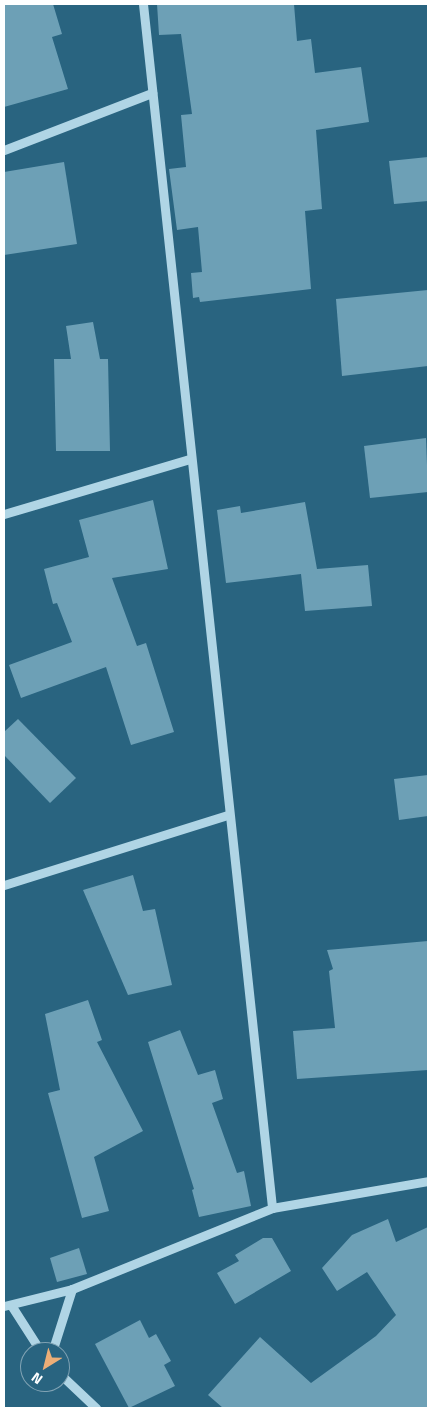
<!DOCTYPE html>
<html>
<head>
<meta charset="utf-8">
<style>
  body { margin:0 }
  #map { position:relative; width:432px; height:1412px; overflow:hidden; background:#296480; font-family:"Titillium Web",sans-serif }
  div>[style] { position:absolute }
  .building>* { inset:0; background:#6da0b6 }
  .minor>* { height:9px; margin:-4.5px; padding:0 4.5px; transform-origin:4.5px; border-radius:4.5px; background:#b0d5e5 }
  span { translate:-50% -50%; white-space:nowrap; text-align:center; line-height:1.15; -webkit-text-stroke:5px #296480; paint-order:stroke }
  .frame { position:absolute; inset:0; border:5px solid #fff; pointer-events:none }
  .north { position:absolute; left:20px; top:1342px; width:50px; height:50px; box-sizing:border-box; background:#296480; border:1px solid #7fa2b3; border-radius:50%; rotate:216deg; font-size:14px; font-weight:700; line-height:20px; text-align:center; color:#fff }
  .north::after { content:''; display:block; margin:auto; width:18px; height:22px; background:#ecae77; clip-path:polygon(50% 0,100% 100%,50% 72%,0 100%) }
</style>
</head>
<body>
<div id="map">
  <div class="building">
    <div style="clip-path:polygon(4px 4px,53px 4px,62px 34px,52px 37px,68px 89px,4px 107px)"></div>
    <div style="clip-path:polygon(157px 4px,294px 4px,297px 41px,311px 39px,315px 73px,361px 67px,369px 122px,316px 130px,322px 209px,305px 211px,311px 289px,200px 302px,199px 297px,193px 298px,191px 273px,202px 272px,198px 227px,177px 230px,169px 169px,186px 167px,181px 115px,192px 114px,181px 34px,159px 35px)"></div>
    <div style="clip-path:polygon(428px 157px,428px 201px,394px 204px,389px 161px)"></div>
    <div style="clip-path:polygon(64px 162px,77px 244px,4px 255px,4px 172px)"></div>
    <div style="clip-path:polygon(428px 290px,428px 366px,342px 376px,336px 299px)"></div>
    <div style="clip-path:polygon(93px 322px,100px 359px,108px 359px,110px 451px,56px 451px,54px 359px,71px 359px,66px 326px)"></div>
    <div style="clip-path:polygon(426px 438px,428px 492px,370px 498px,364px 446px)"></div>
    <div style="clip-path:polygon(153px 500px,168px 569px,112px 578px,137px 646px,146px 643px,174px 732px,131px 745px,106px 667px,21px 698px,9px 665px,72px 642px,57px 603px,53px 604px,44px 569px,89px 557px,79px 520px)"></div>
    <div style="clip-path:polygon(305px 502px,317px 569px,368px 565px,372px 606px,305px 611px,301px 574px,226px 583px,217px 510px,240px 506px,241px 513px)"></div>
    <div style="clip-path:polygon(18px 719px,76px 778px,50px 803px,4px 755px,4px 732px)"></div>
    <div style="clip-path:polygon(428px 775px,428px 816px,399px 820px,394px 779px)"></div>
    <div style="clip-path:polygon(133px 875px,143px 911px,155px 909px,172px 985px,128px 995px,83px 890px)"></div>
    <div style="clip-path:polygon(428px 941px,428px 1070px,297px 1079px,293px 1031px,335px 1028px,329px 971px,333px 969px,327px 950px)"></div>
    <div style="clip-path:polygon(88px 1000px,102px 1040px,97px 1042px,143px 1131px,94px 1157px,109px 1211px,82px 1218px,48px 1093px,60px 1090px,45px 1014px)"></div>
    <div style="clip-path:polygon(180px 1030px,198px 1075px,215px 1070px,223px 1099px,212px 1103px,237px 1173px,244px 1171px,251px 1206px,199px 1217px,192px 1190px,194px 1189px,148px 1042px)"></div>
    <div style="clip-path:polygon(388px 1219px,396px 1242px,428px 1227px,428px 1408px,223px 1408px,208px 1395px,260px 1337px,311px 1383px,376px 1336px,396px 1315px,367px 1272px,337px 1291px,322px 1268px,352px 1235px)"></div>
    <div style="clip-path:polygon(263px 1238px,272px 1238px,291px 1271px,235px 1304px,217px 1273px,239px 1261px,235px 1255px)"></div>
    <div style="clip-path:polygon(79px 1248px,87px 1274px,57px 1282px,50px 1258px)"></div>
    <div style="clip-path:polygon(140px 1320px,149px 1338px,156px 1334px,171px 1361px,164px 1365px,175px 1386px,129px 1408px,95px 1344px)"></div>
  </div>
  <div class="minor">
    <div style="left:143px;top:4px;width:1211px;rotate:83.88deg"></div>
    <div style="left:4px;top:150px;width:159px;rotate:-21.1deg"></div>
    <div style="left:4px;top:514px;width:194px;rotate:-16.5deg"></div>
    <div style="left:4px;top:885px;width:235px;rotate:-17.4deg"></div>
    <div style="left:11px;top:1305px;width:56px;rotate:57.4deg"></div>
    <div style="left:4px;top:1306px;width:70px;rotate:-14deg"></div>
    <div style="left:72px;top:1289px;width:216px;rotate:-22deg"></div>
    <div style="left:272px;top:1208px;width:158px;rotate:-9.8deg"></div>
    <div style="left:52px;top:1352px;width:66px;rotate:-72.4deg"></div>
    <div style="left:60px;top:1374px;width:50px;rotate:43.4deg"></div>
  </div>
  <div class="frame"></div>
  <div class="north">N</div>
</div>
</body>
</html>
